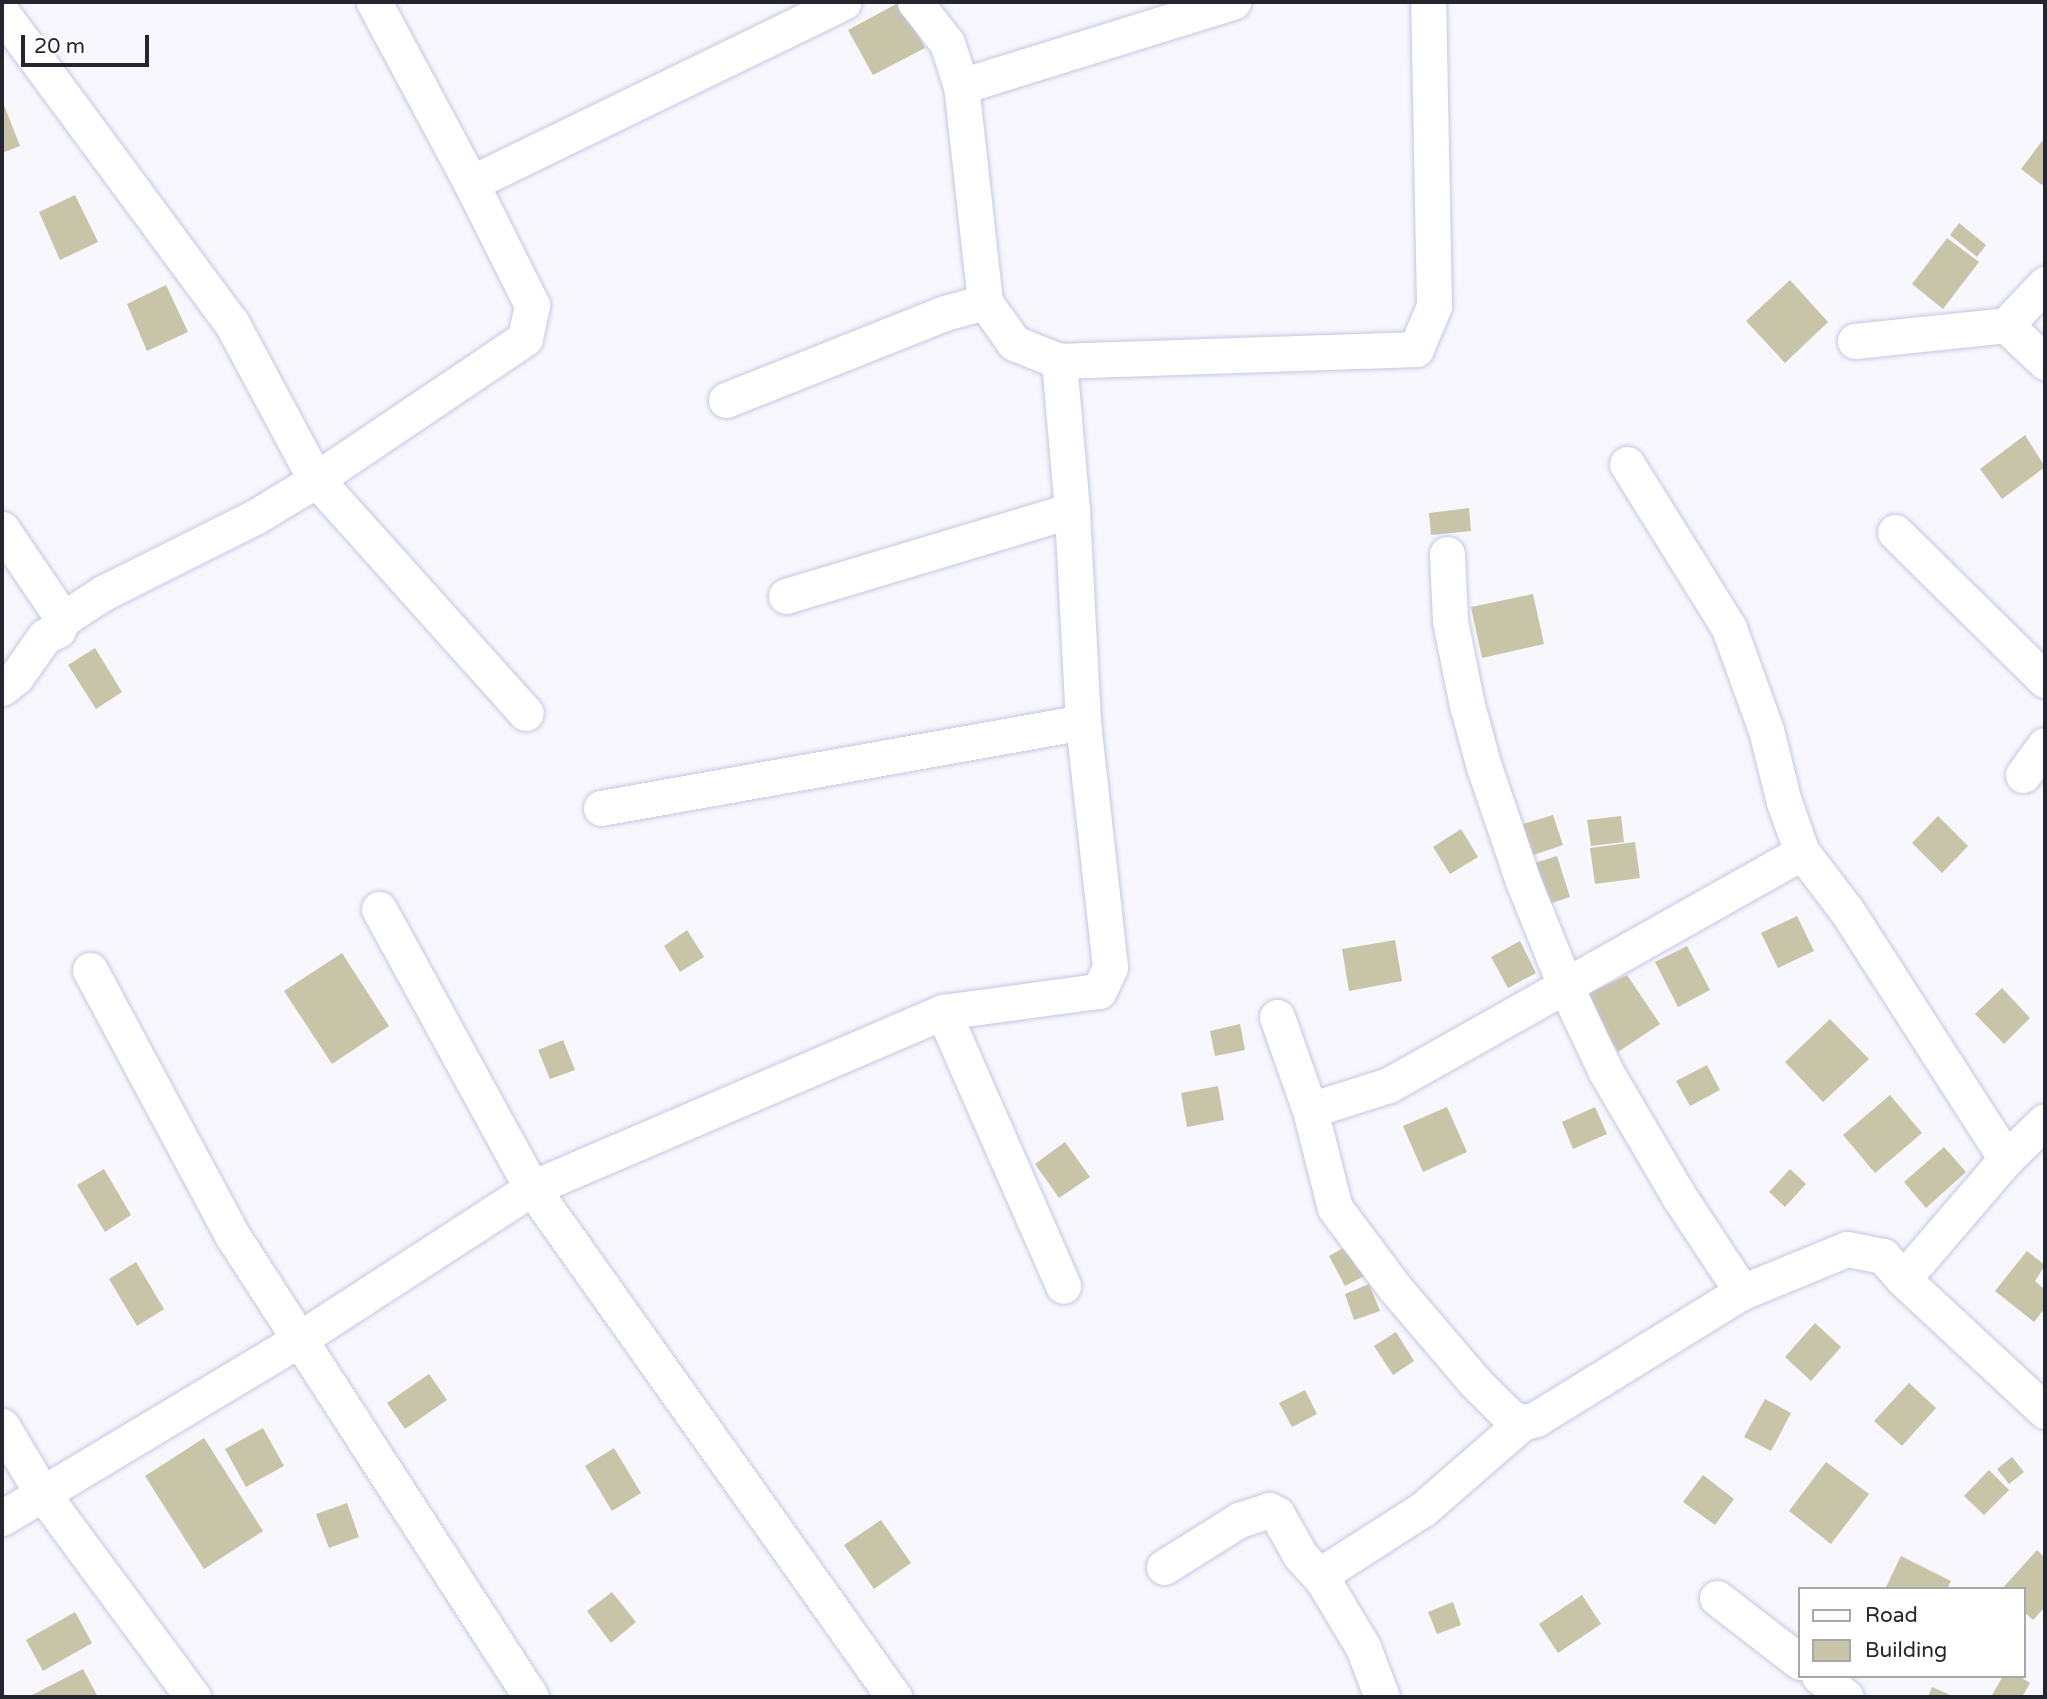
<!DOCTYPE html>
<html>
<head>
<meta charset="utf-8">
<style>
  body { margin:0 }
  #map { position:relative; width:2047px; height:1699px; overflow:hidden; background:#f7f7fd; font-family:"Varela Round",sans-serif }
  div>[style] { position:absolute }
  .building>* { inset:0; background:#c8c4a8 }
  .roads { filter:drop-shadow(0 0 2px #c4c7e2) drop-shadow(0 0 2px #c4c7e2) }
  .minor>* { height:35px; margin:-17.5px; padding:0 17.5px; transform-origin:17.5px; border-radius:17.5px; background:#fff }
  span { translate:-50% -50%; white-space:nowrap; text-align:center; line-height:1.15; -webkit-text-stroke:5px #fff; paint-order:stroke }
  .frame { position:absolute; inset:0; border:4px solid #24252f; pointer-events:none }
  .legend { position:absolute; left:1798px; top:1587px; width:228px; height:91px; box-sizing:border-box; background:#fff; border:2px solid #a7a8ac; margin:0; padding:9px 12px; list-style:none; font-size:21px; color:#24252f }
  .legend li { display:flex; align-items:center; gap:14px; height:35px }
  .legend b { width:35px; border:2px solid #a7a8ac }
  .scale { position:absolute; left:21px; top:35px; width:128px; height:32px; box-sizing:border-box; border:4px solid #24252f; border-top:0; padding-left:9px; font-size:21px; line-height:24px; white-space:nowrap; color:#24252f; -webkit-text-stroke:5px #fff; paint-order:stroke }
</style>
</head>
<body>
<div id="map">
  <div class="building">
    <div style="clip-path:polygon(900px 2px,925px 48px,873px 75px,848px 30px)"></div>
    <div style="clip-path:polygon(4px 105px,20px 146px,2px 153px,2px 106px)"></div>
    <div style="clip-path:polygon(2042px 141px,2045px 144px,2045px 181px,2042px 185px,2021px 169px)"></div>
    <div style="clip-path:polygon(75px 195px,98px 242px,60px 260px,39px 212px)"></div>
    <div style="clip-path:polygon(1959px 223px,1986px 245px,1977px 257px,1950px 235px)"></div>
    <div style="clip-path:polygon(1947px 238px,1979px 262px,1943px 309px,1912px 284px)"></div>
    <div style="clip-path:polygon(1790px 280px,1828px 322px,1785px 363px,1746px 321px)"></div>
    <div style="clip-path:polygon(166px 285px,188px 332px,147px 351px,127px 304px)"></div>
    <div style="clip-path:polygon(2025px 435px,2045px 467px,2002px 499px,1980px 469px)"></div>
    <div style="clip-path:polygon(1469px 508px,1471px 531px,1431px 535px,1429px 513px)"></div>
    <div style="clip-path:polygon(1533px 594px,1544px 644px,1482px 658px,1471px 607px)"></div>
    <div style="clip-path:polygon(95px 648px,122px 692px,96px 709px,68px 665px)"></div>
    <div style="clip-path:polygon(1553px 815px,1563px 845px,1530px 856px,1520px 825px)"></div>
    <div style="clip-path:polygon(1621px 816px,1624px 842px,1591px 846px,1587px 820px)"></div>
    <div style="clip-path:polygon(1938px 816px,1968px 846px,1942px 873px,1912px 843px)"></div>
    <div style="clip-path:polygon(1461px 829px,1478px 857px,1450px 874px,1433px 847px)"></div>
    <div style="clip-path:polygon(1635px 842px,1640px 878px,1595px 884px,1590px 848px)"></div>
    <div style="clip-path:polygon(1557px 856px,1570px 897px,1536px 908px,1522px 867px)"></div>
    <div style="clip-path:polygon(1797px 916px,1814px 951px,1778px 968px,1761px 933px)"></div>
    <div style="clip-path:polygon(687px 930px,704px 957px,680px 972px,664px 946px)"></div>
    <div style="clip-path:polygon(1395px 940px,1402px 981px,1349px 991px,1342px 949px)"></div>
    <div style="clip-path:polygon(1520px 941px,1536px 973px,1508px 988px,1491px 957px)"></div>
    <div style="clip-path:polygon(1687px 946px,1710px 990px,1678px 1007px,1655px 962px)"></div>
    <div style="clip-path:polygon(342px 953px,389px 1026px,332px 1064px,284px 991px)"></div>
    <div style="clip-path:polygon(1627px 975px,1660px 1024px,1618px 1052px,1583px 996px)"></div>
    <div style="clip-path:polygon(2002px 988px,2030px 1018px,2004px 1044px,1975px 1014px)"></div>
    <div style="clip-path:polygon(1830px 1019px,1869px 1059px,1823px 1102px,1785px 1062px)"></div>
    <div style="clip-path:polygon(1240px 1024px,1245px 1050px,1215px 1056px,1210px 1031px)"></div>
    <div style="clip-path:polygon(563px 1040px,575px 1070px,550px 1079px,538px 1050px)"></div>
    <div style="clip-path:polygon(1707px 1065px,1720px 1090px,1690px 1106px,1676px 1081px)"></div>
    <div style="clip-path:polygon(1218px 1086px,1224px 1120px,1187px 1127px,1181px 1093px)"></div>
    <div style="clip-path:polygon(1890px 1095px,1922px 1133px,1875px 1173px,1843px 1135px)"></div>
    <div style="clip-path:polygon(1447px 1107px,1467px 1152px,1423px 1172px,1403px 1126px)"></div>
    <div style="clip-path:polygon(1595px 1107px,1607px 1134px,1573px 1149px,1562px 1122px)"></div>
    <div style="clip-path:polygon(1065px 1142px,1090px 1177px,1059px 1198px,1035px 1164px)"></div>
    <div style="clip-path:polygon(1944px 1147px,1966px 1172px,1926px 1208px,1904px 1182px)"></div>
    <div style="clip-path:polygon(104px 1169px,131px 1215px,105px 1232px,77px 1185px)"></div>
    <div style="clip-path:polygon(1790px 1169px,1806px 1184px,1785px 1207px,1769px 1192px)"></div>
    <div style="clip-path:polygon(1352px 1243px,1368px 1274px,1345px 1286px,1329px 1256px)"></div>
    <div style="clip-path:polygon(2027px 1251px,2045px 1265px,2035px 1281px,2045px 1290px,2045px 1308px,2034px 1322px,1995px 1291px)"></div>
    <div style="clip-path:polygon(136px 1262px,164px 1309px,137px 1326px,109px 1279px)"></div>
    <div style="clip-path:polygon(1369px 1284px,1380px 1311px,1354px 1320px,1345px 1294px)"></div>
    <div style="clip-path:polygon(1815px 1323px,1841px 1347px,1811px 1381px,1785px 1357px)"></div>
    <div style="clip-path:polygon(1396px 1332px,1414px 1361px,1393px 1375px,1374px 1346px)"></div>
    <div style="clip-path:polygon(429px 1374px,447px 1400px,405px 1429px,387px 1403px)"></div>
    <div style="clip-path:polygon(1909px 1383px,1936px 1408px,1902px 1446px,1874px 1421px)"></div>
    <div style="clip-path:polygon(1305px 1390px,1317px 1414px,1292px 1427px,1279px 1403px)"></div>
    <div style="clip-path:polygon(1765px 1399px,1791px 1413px,1771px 1451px,1744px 1437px)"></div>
    <div style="clip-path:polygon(263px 1428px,284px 1466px,246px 1487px,225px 1449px)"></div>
    <div style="clip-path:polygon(204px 1438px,263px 1531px,204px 1569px,145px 1476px)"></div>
    <div style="clip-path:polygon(614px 1448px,641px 1493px,612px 1511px,585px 1466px)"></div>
    <div style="clip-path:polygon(2012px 1457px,2024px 1472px,2009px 1484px,1997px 1469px)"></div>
    <div style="clip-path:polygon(1826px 1462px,1869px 1494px,1831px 1544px,1789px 1511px)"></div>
    <div style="clip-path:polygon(1989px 1470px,2009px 1490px,1984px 1515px,1964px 1496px)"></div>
    <div style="clip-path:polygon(1703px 1475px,1734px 1499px,1715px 1525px,1683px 1502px)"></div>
    <div style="clip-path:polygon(347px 1503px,359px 1537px,329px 1548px,316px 1514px)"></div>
    <div style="clip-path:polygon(881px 1520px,911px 1563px,874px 1589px,844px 1545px)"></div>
    <div style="clip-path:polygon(2037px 1550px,2045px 1558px,2045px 1607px,2033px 1620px,2024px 1612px,2024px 1589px,2002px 1589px)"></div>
    <div style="clip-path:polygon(1901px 1556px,1951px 1581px,1947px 1589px,1885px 1589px)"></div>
    <div style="clip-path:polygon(612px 1592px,636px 1622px,611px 1643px,587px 1611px)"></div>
    <div style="clip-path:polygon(1582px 1595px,1601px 1624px,1558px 1653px,1539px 1624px)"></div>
    <div style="clip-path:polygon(1453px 1602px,1461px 1625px,1437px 1634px,1428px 1612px)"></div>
    <div style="clip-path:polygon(75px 1612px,92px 1643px,43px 1671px,26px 1640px)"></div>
    <div style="clip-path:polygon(83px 1669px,98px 1697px,28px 1697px)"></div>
    <div style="clip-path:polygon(2003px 1676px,2019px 1676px,2030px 1683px,2022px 1697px,1991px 1697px)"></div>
    <div style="clip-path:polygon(1932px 1687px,1955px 1697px,1928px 1697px)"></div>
  </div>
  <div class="roads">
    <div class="minor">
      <div style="left:2px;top:13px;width:385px;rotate:53.5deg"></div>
      <div style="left:231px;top:322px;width:176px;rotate:61.8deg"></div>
      <div style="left:314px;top:477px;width:317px;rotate:48.1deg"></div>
      <div style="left:961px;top:86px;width:285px;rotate:-17.2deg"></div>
      <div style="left:471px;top:183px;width:414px;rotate:-25.9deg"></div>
      <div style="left:985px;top:302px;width:50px;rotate:54.7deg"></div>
      <div style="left:1014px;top:343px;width:48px;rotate:21.8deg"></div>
      <div style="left:1059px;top:361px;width:357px;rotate:-1.9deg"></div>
      <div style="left:1416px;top:349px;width:47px;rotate:-67.3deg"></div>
      <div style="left:1434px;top:306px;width:304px;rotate:-91.1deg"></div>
      <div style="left:2006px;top:325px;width:54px;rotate:43.5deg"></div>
      <div style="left:1855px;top:341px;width:152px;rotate:-6deg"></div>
      <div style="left:2006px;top:325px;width:57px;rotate:-46.4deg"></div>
      <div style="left:726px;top:400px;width:236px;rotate:-21.7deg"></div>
      <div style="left:945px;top:313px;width:41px;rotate:-15.4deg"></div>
      <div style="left:985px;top:302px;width:217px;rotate:-96.3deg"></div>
      <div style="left:961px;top:86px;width:45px;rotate:-108deg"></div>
      <div style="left:947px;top:43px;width:52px;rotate:-128deg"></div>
      <div style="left:1627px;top:464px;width:193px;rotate:58.1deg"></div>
      <div style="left:1729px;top:628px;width:109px;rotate:70.1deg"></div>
      <div style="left:1766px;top:730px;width:74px;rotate:76deg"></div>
      <div style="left:1784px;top:802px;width:53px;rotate:70.2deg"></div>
      <div style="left:1802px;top:852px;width:74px;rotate:52.7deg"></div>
      <div style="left:1847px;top:911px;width:295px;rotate:57.3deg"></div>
      <div style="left:2px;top:529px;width:109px;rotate:55.9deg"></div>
      <div style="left:1895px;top:532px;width:211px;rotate:44.6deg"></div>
      <div style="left:1447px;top:554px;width:67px;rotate:87.4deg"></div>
      <div style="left:1450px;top:621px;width:86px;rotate:78.6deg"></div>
      <div style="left:1467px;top:705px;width:64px;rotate:74.7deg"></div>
      <div style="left:1484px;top:767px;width:120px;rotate:71.1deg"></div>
      <div style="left:1523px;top:881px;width:112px;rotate:68deg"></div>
      <div style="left:1565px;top:985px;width:96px;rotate:64.8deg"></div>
      <div style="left:1606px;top:1072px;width:146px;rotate:59.6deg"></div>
      <div style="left:1680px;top:1198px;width:113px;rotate:56.6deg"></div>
      <div style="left:786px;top:596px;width:299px;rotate:-16.7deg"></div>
      <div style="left:2px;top:688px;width:18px;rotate:-38deg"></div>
      <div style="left:16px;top:677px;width:50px;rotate:-54.7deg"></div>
      <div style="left:45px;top:636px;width:14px;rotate:-25deg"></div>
      <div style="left:58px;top:630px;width:12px;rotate:-66deg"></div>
      <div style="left:63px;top:619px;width:48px;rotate:-33deg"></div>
      <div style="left:103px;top:593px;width:170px;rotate:-26.6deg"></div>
      <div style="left:255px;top:517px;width:56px;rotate:-31.1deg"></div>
      <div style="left:303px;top:488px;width:268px;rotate:-34deg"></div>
      <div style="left:525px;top:338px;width:34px;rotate:-78deg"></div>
      <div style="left:532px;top:305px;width:136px;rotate:-116.6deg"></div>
      <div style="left:471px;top:183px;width:205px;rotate:-118.2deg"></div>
      <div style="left:2023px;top:775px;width:37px;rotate:-54deg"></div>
      <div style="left:601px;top:808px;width:490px;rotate:-10.1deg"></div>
      <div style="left:379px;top:909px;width:318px;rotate:61.3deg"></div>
      <div style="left:532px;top:1188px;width:625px;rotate:54.58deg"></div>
      <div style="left:90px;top:970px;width:301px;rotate:61.8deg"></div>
      <div style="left:232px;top:1235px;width:550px;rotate:57.09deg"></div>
      <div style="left:943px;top:1012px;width:299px;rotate:66.3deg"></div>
      <div style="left:1277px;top:1017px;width:99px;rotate:70.5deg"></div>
      <div style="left:1310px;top:1110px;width:101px;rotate:75.7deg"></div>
      <div style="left:1335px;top:1208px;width:99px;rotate:53.2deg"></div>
      <div style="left:1394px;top:1287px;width:126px;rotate:49.5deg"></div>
      <div style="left:1476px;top:1383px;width:47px;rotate:45deg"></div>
      <div style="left:1509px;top:1416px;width:15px;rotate:28deg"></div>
      <div style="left:1522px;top:1423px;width:15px;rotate:-16deg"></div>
      <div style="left:1536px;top:1419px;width:242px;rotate:-31.7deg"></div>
      <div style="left:1742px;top:1292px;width:113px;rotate:-22.3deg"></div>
      <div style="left:1847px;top:1249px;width:37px;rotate:11deg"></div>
      <div style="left:1883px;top:1256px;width:30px;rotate:49deg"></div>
      <div style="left:1903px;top:1279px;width:194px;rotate:42.9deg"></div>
      <div style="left:1310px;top:1110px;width:83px;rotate:-17.6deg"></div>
      <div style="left:1389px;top:1085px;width:474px;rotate:-29.4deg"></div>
      <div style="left:1903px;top:1279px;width:158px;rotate:-49.4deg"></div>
      <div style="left:2006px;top:1159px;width:54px;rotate:-44.3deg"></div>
      <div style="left:2px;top:1426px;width:78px;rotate:59.2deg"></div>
      <div style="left:42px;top:1493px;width:254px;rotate:53.5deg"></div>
      <div style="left:2px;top:1518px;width:345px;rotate:-31deg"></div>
      <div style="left:298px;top:1340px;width:279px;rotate:-33deg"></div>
      <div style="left:532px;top:1188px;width:447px;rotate:-23.2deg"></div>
      <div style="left:943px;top:1012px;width:157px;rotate:-7.7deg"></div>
      <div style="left:1099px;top:991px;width:26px;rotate:-65deg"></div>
      <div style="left:1110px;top:967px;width:246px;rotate:-96.3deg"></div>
      <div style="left:1083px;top:722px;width:212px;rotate:-93deg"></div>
      <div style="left:1072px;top:510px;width:150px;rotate:-95deg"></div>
      <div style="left:1164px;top:1567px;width:89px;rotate:-32.1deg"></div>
      <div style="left:1239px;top:1520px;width:32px;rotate:-18deg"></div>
      <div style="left:1269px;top:1510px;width:9px;rotate:27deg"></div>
      <div style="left:1277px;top:1514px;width:47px;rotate:60.7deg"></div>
      <div style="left:1300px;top:1555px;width:36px;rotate:48deg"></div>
      <div style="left:1717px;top:1598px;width:105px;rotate:37.6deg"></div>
      <div style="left:1819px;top:1676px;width:34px;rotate:38deg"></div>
      <div style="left:1382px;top:1697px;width:53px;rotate:-110.8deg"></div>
      <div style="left:1363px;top:1647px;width:76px;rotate:-121deg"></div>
      <div style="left:1324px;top:1582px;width:16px;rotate:-63deg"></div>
      <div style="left:1331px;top:1568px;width:109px;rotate:-32.7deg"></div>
      <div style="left:1423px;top:1509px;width:131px;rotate:-41deg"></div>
    </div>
  </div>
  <div class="frame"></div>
  <ul class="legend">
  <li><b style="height:9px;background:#fff"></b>Road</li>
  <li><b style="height:19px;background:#c8c4a8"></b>Building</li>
  </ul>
  <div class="scale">20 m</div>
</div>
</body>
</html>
